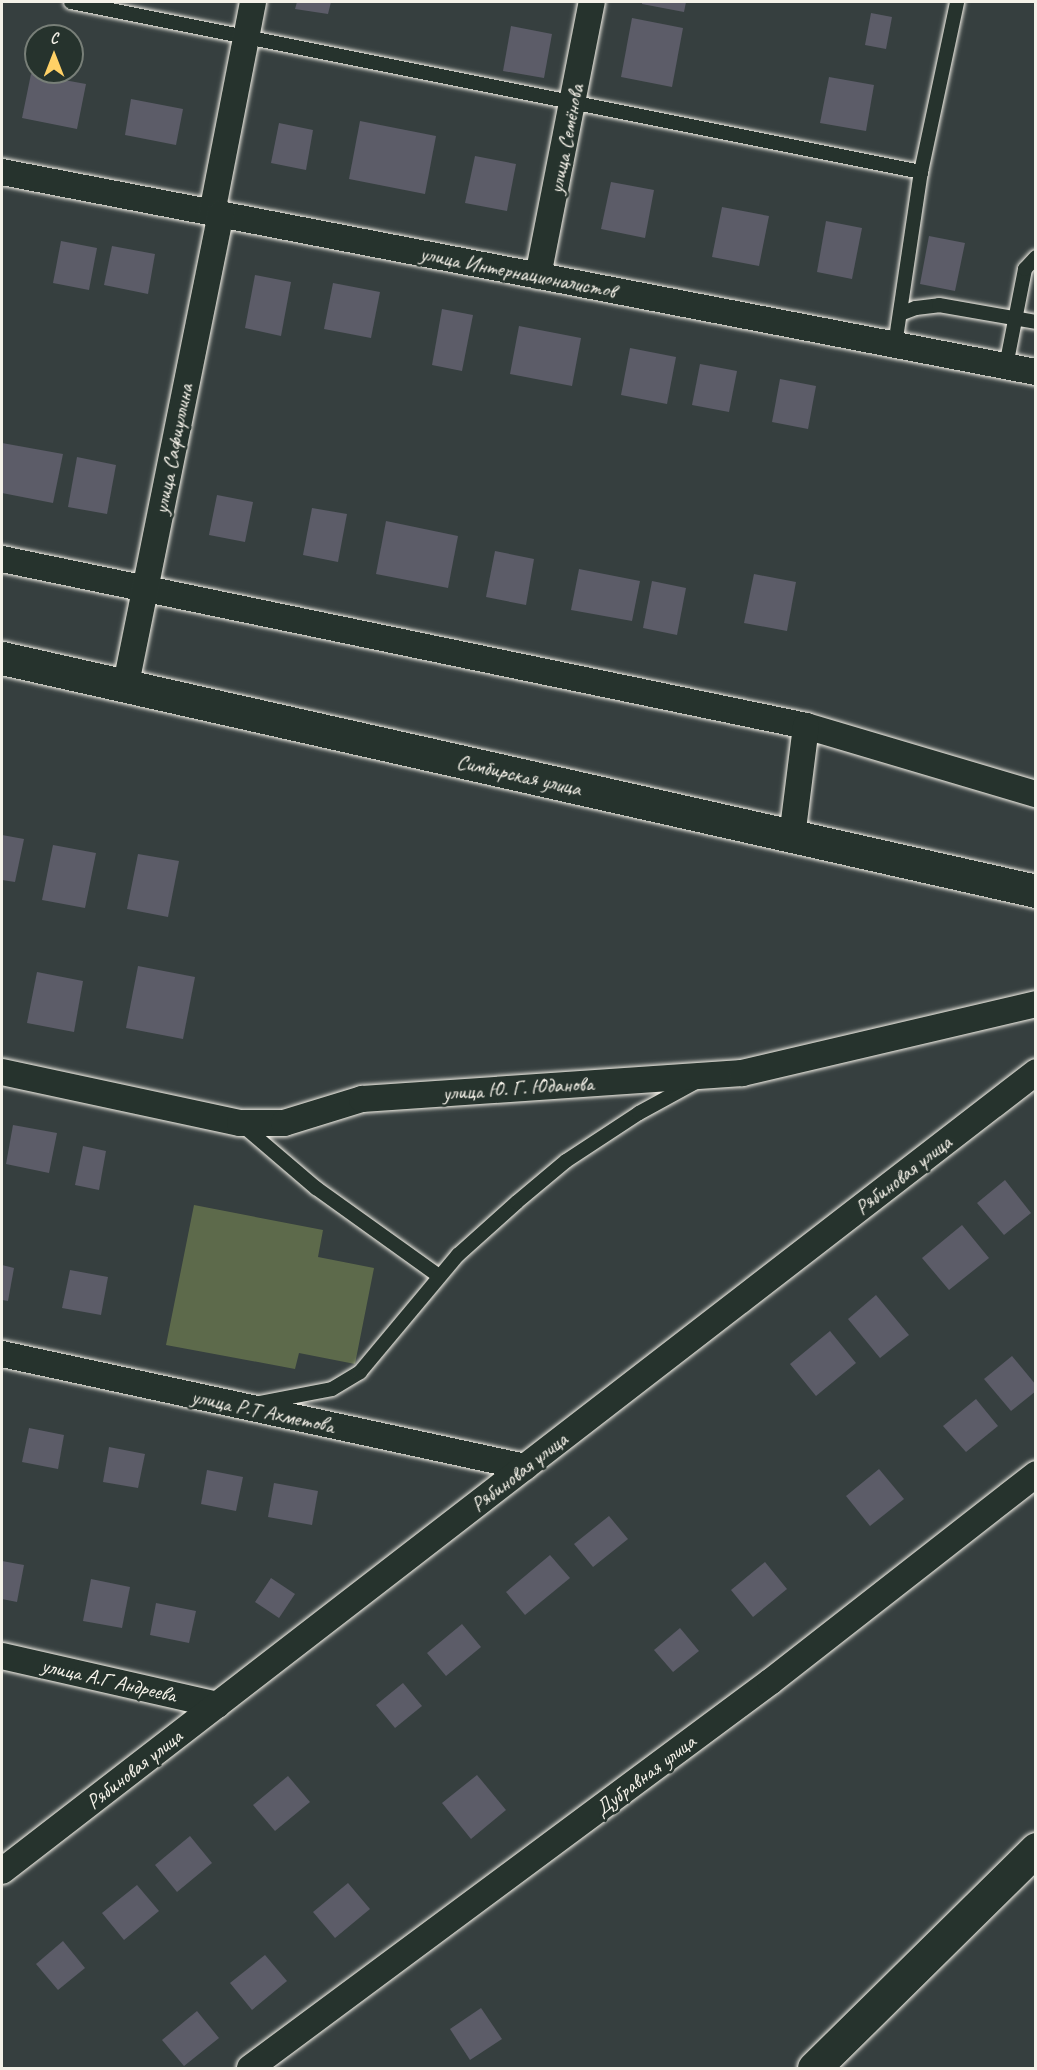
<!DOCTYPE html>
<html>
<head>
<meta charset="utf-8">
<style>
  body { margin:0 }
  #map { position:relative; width:1037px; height:2070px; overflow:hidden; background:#363f3f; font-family:Caveat,sans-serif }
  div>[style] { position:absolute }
  .green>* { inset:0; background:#5d6a4b }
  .building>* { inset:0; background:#5c5c68 }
  .roads { filter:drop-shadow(0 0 2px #f4f1e8) drop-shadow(0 0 2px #f4f1e8) }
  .lane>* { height:14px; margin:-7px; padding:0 7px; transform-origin:7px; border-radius:7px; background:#26332d }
  .street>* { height:26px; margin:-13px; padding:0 13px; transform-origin:13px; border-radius:13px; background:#26332d }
  .secondary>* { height:33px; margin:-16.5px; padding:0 16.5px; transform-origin:16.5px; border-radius:16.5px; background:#26332d }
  span { translate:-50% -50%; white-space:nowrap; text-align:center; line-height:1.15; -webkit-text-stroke:5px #26332d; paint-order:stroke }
  .street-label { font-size:21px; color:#f4f1e8 }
  .frame { position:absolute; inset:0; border:3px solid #f4f1e8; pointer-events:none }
  .north { position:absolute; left:24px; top:24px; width:60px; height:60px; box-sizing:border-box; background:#26332d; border:2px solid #787f78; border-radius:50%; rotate:0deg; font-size:16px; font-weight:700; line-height:24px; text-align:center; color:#f4f1e8 }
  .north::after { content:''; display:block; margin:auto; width:21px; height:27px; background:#ffd166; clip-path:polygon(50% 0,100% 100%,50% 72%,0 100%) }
</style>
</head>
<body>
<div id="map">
  <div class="green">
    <div style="clip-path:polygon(194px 1205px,323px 1230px,318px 1257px,374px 1268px,355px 1364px,299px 1353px,295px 1369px,166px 1345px)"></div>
  </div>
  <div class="building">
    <div style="clip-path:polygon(297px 2px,331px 2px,328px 14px,295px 9px)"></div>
    <div style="clip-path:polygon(642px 2px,686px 2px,684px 12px,642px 4px)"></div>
    <div style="clip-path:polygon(871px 13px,892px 17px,886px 49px,865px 45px)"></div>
    <div style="clip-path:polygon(632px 18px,683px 28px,672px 87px,621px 77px)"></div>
    <div style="clip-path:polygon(511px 26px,552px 34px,544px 78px,503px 71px)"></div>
    <div style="clip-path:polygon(31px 74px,86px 84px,77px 129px,22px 118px)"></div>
    <div style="clip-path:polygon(829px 77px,874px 85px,866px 131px,820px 123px)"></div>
    <div style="clip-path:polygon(131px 99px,183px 109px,176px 145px,125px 135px)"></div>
    <div style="clip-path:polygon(360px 121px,436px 136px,425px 194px,349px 179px)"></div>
    <div style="clip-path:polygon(279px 123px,313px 130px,306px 170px,271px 163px)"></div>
    <div style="clip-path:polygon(475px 156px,516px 164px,507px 211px,465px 203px)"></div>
    <div style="clip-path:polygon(611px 182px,654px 190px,645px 238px,601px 229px)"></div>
    <div style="clip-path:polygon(722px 207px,769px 216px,759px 266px,712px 257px)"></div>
    <div style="clip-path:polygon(826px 221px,862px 228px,852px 279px,817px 272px)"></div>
    <div style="clip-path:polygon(929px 236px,965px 243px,955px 291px,920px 284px)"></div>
    <div style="clip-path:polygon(61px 241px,97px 248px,89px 290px,53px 283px)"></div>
    <div style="clip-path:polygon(112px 246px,155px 254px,148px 294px,104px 285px)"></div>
    <div style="clip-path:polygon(255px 275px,291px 282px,281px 336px,245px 328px)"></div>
    <div style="clip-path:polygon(333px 283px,380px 292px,371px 338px,324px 329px)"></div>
    <div style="clip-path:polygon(442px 309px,473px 315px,462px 371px,432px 365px)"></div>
    <div style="clip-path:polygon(519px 326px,581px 338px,572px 386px,510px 374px)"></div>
    <div style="clip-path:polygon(630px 348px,676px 357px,667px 404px,621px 395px)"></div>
    <div style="clip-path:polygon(700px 364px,737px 371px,729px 412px,692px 405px)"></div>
    <div style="clip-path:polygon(780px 379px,816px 386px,808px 429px,772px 422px)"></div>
    <div style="clip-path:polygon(2px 443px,63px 454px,53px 503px,2px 493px)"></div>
    <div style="clip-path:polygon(77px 457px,116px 465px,107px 514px,68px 507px)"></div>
    <div style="clip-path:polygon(217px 495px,253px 502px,245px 542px,209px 535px)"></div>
    <div style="clip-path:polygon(312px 508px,347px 514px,338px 562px,303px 555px)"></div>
    <div style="clip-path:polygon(386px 521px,458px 536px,448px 588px,376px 574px)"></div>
    <div style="clip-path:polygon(495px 551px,534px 559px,526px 605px,486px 597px)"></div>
    <div style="clip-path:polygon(579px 569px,640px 581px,632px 621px,571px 610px)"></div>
    <div style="clip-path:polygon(754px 574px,796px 582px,787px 631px,744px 623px)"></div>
    <div style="clip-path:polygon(652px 581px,686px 588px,677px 635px,643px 628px)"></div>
    <div style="clip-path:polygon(2px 835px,24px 839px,15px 882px,2px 880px)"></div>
    <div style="clip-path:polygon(53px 845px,96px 853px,85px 908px,42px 900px)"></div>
    <div style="clip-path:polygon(138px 854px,179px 861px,168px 917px,127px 909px)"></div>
    <div style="clip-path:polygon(138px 966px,195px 977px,183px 1039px,126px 1028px)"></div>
    <div style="clip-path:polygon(37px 972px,83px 981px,74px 1032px,27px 1023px)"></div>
    <div style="clip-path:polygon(13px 1125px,57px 1133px,49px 1173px,6px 1164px)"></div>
    <div style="clip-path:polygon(83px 1146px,106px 1151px,99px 1190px,75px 1185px)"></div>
    <div style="clip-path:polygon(1005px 1180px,1031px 1213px,1004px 1235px,977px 1203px)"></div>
    <div style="clip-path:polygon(962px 1225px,989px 1258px,949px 1290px,922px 1258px)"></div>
    <div style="clip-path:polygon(2px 1265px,14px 1268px,8px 1301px,2px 1300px)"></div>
    <div style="clip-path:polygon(70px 1270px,108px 1277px,101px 1315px,62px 1308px)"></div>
    <div style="clip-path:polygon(876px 1295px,909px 1335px,880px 1358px,848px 1319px)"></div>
    <div style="clip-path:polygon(830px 1331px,856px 1363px,816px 1396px,790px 1364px)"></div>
    <div style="clip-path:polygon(1012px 1356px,1036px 1385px,1036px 1391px,1011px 1411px,984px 1379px)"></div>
    <div style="clip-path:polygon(976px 1399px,998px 1426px,966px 1452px,943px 1426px)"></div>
    <div style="clip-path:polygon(29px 1428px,64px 1435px,58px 1469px,22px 1462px)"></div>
    <div style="clip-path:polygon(109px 1447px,145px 1454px,138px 1488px,103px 1482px)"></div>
    <div style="clip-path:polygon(879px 1469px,904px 1499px,870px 1526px,846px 1496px)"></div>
    <div style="clip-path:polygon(207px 1470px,243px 1477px,236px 1511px,201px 1504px)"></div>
    <div style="clip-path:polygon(274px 1483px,318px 1491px,312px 1525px,268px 1517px)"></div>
    <div style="clip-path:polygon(609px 1516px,628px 1539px,593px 1567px,574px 1544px)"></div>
    <div style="clip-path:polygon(550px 1555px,570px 1578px,525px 1615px,506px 1592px)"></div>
    <div style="clip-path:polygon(2px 1561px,24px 1565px,17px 1602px,2px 1599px)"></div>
    <div style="clip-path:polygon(765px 1562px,787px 1589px,753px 1617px,731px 1590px)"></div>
    <div style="clip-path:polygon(271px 1578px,295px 1594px,279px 1618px,255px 1602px)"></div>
    <div style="clip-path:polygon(91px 1579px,130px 1587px,122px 1628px,83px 1621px)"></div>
    <div style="clip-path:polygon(156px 1603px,196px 1611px,189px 1643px,150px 1635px)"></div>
    <div style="clip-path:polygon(462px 1624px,481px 1647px,446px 1676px,427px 1653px)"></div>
    <div style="clip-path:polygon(680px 1628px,699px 1651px,673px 1672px,654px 1650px)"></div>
    <div style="clip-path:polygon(403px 1683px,422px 1706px,395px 1728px,376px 1705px)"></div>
    <div style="clip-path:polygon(477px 1775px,506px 1810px,471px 1839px,442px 1803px)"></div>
    <div style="clip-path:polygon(288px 1776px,310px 1802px,275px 1831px,253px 1805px)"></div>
    <div style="clip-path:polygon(190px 1836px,212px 1863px,177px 1892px,155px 1865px)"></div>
    <div style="clip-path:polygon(348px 1883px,370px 1909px,335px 1938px,313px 1912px)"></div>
    <div style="clip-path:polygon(137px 1885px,159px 1911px,124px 1940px,102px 1913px)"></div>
    <div style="clip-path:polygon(63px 1941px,85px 1968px,58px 1990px,36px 1964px)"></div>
    <div style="clip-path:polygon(265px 1955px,287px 1981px,252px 2010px,230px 1983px)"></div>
    <div style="clip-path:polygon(481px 2008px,502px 2039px,470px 2060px,450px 2029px)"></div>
    <div style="clip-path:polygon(197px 2011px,219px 2038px,184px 2066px,162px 2040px)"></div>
  </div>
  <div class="roads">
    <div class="lane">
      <div style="left:71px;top:2px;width:867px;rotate:11.31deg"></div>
      <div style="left:900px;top:314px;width:17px;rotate:-21deg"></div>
      <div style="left:916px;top:308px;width:23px;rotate:-7deg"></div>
      <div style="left:939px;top:305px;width:98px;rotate:9.9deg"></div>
      <div style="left:895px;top:345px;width:175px;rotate:-81.5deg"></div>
      <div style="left:921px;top:172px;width:174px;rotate:-78deg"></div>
      <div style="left:1006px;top:366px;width:99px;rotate:-78.9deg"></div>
      <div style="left:1025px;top:269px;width:16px;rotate:-47deg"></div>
      <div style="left:241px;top:1124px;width:99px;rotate:40.5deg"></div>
      <div style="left:316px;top:1188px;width:151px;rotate:35.6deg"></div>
      <div style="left:259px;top:1403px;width:74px;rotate:-10.9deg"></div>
      <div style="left:332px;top:1389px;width:33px;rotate:-31deg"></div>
      <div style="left:360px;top:1372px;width:153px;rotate:-50.1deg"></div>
      <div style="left:458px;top:1255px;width:79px;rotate:-41.9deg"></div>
      <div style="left:517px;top:1202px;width:64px;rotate:-39.9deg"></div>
      <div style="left:566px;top:1161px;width:87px;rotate:-33.3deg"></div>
      <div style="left:639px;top:1113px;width:63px;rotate:-28.6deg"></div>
    </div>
    <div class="street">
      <div style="left:2px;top:172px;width:1053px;rotate:10.95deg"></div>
      <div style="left:212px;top:213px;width:215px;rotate:-79deg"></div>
      <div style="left:538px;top:276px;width:279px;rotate:-78.9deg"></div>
      <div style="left:2px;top:559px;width:821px;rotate:11.73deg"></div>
      <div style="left:806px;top:726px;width:240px;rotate:16.5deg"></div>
      <div style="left:126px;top:684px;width:480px;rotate:-78.6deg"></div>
      <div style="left:792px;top:837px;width:112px;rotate:-82.8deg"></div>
      <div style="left:2px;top:1072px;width:243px;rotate:12.1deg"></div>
      <div style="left:240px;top:1123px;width:44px"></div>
      <div style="left:284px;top:1123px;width:82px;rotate:-17.1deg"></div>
      <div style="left:362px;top:1099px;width:381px;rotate:-3.9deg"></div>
      <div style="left:742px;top:1073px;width:302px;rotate:-13.2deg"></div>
      <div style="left:2px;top:1354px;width:535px;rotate:12.19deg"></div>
      <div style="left:2px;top:1656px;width:221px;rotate:12.8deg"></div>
      <div style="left:2px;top:1871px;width:1307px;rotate:-37.69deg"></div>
      <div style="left:250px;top:2068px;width:648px;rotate:-36.59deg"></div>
      <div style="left:770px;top:1682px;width:338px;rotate:-38deg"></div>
    </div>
    <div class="secondary">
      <div style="left:2px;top:658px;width:1060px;rotate:12.7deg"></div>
      <div style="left:814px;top:2068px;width:312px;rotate:-44.6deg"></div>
    </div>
  </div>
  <div class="street-label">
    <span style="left:566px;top:139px;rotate:-79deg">улица Семёнова</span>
    <span style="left:518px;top:272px;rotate:11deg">улица Интернационалистов</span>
    <span style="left:173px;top:449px;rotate:-79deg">улица Сафиуллина</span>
    <span style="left:519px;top:775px;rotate:13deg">Симбирская улица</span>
    <span style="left:518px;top:1088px;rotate:-4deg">улица Ю. Г. Юданова</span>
    <span style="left:903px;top:1175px;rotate:-38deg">Рябиновая улица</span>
    <span style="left:263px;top:1411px;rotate:12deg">улица Р.Т Ахметова</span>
    <span style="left:519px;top:1472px;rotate:-38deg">Рябиновая улица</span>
    <span style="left:109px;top:1680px;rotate:13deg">улица А.Г Андреева</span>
    <span style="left:134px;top:1769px;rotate:-38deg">Рябиновая улица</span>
    <span style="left:645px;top:1775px;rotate:-37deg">Дубравная улица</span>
  </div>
  <div class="frame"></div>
  <div class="north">С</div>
</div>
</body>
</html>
